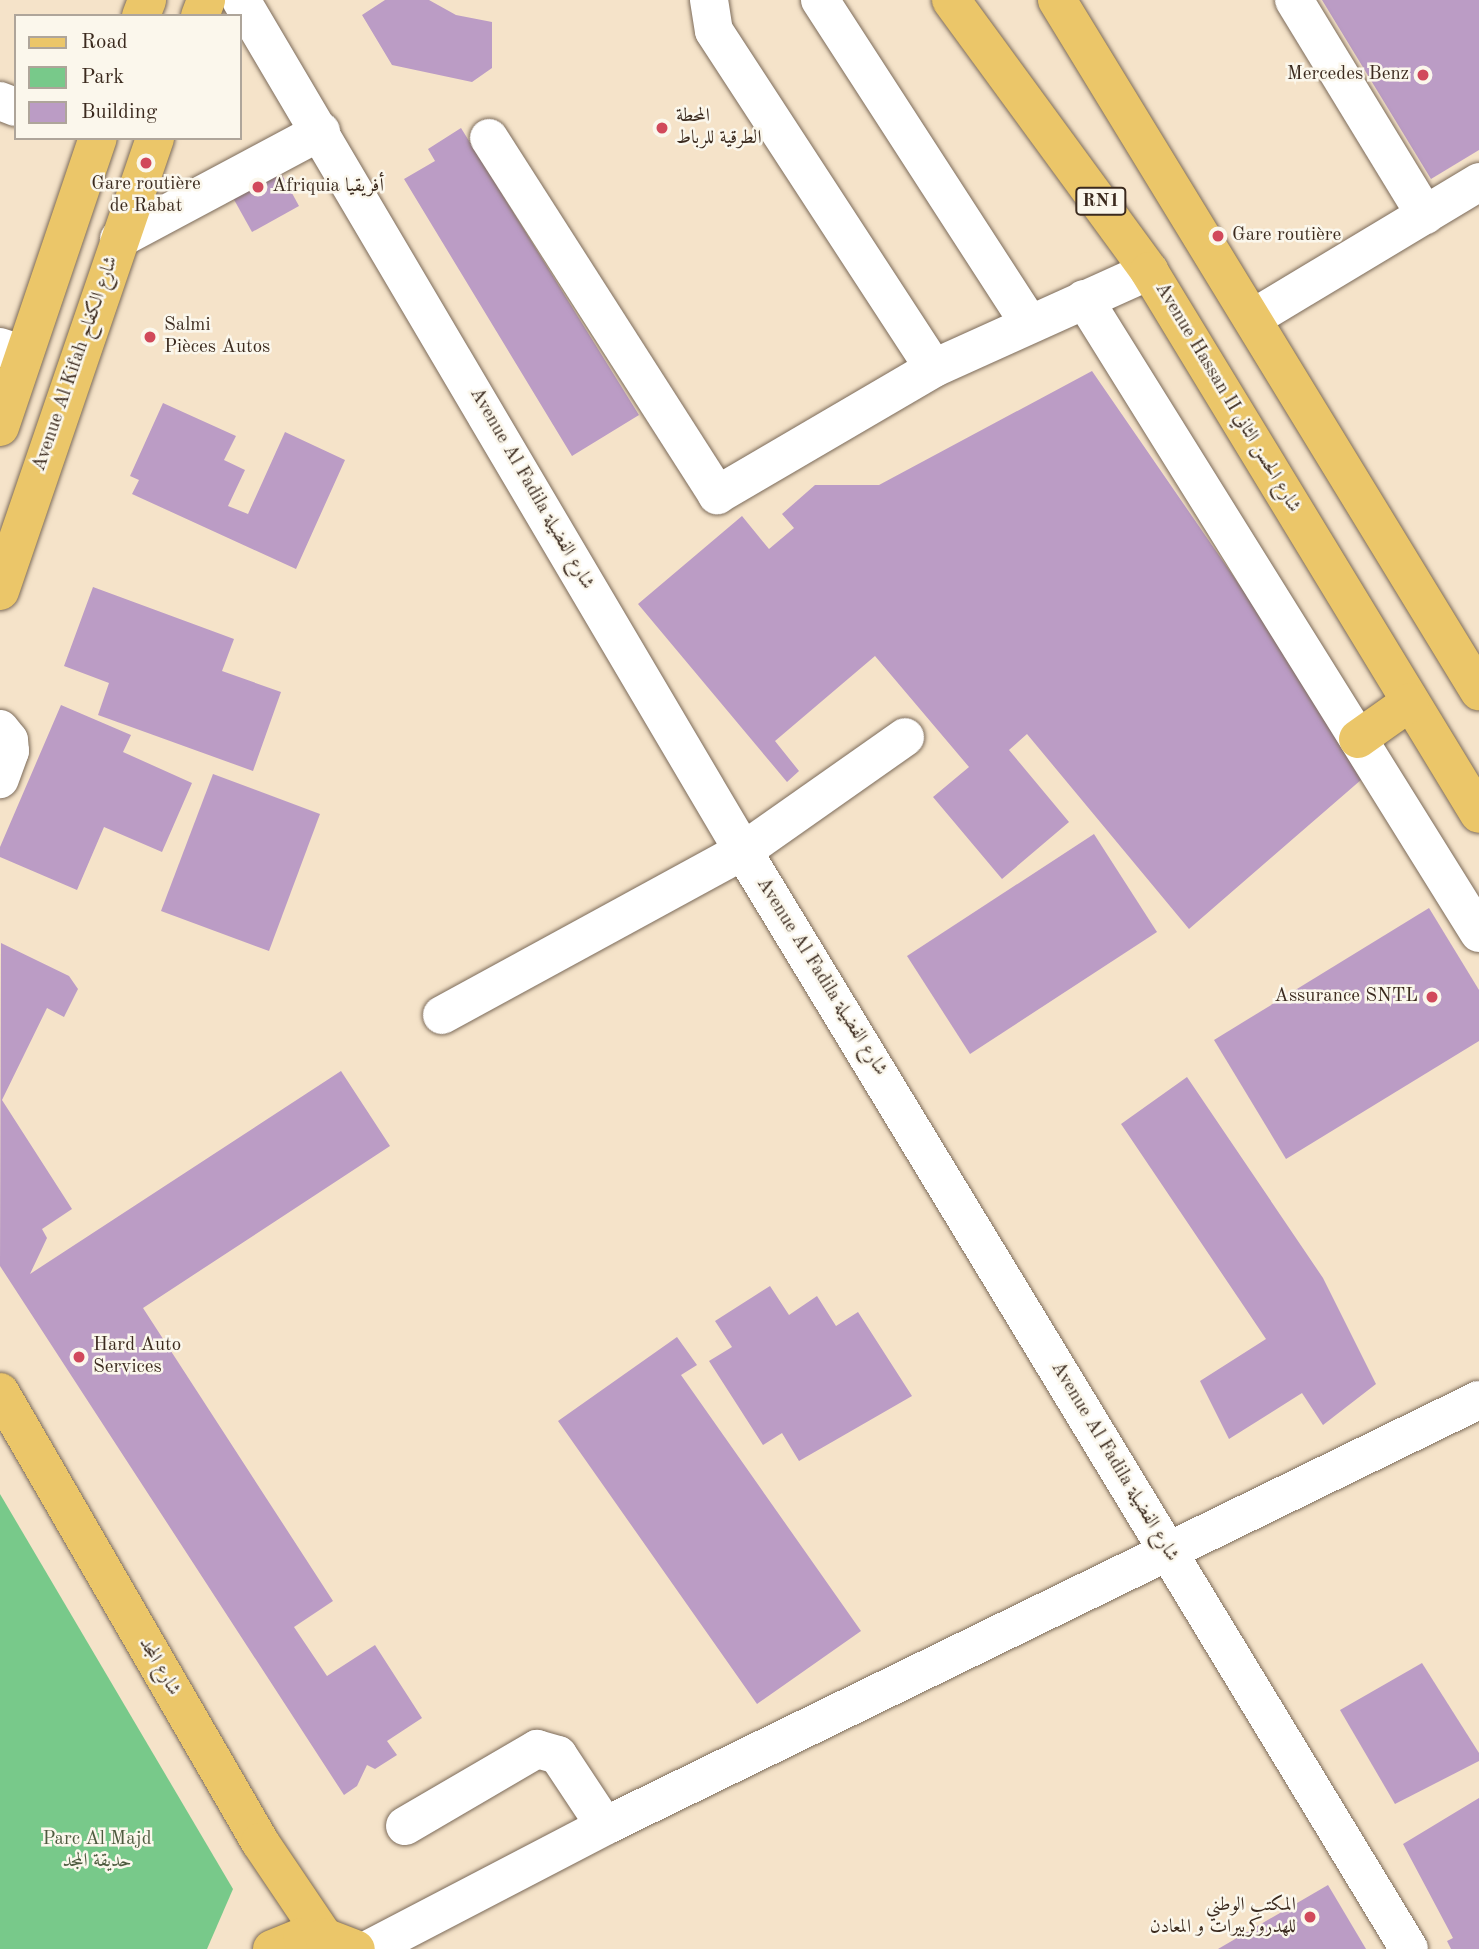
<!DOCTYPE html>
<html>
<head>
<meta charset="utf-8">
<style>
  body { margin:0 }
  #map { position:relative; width:1479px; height:1949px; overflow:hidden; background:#f5e3c9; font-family:"Old Standard TT",Amiri,serif }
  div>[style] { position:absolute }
  .green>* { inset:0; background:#78c98a }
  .building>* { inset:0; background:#bb9cc5 }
  .roads { filter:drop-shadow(0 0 2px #7c6b5a) drop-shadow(0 0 2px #7c6b5a) }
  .minor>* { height:38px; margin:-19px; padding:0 19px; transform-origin:19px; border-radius:19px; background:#fff }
  .major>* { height:38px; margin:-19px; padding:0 19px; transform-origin:19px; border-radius:19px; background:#ebc669 }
  .dots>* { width:19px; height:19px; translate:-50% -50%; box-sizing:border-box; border:4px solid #fbf7ec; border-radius:50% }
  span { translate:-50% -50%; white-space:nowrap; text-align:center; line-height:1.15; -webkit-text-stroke:5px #fbf7ec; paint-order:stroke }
  .shield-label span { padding:2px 5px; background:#fbf7ec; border:2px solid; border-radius:5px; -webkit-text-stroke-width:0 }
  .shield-label { font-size:18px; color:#3b2a1e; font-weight:700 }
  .poi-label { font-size:19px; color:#3b2a1e }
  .right { translate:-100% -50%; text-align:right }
  .left { translate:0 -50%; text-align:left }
  .street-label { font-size:19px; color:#3b2a1e }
  .park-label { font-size:19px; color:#4d5a3e }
  .legend { position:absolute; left:14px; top:14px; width:228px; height:126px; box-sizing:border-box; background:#fbf7ec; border:2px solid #aea59a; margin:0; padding:9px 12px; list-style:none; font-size:21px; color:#3b2a1e }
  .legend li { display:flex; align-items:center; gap:14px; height:35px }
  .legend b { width:35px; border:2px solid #aea59a }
</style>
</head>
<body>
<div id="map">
  <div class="green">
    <div style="clip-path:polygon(0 1494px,233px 1889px,207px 1949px,0 1949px)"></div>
  </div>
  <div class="building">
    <div style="clip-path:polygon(385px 0,429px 0,456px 15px,492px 22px,492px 68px,472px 82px,392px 65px,362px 15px)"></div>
    <div style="clip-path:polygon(1322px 0,1479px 0,1479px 150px,1431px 179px)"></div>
    <div style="clip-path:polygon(461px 128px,639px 415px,572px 456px,404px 179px,435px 161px,428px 149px)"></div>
    <div style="clip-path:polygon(264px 142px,299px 206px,252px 232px,217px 169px)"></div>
    <div style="clip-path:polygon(1092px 371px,1369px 773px,1189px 929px,1027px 734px,1009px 750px,1069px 822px,1002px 879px,933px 797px,969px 767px,875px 656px,775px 741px,799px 771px,787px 782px,638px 604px,742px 516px,769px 549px,794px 528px,782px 514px,815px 485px,879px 485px)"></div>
    <div style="clip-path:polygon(163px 403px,236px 436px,224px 460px,245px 470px,228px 506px,248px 514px,285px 432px,345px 460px,296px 569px,132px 494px,139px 480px,130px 476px)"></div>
    <div style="clip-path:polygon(93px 587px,234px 639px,222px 671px,281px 692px,253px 771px,98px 715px,109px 683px,64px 666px)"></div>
    <div style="clip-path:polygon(61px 705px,131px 735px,123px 752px,192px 783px,162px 852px,104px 827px,77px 890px,0 857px,0 847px)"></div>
    <div style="clip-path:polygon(213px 774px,320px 814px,269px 951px,161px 911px)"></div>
    <div style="clip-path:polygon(1094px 834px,1157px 932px,970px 1054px,907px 956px)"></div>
    <div style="clip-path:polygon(1429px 908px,1479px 990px,1479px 1041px,1286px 1159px,1214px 1040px)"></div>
    <div style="clip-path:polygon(1px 943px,69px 976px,78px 989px,64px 1017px,47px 1008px,2px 1100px,72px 1209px,42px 1229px,47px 1238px,30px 1274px,341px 1071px,390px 1146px,143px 1308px,333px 1601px,294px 1627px,327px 1676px,375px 1645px,422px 1718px,387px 1741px,397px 1755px,375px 1769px,367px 1765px,357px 1786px,344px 1795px,0 1266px)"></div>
    <div style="clip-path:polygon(1187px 1077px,1323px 1278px,1376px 1384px,1323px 1425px,1302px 1393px,1229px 1439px,1200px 1381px,1266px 1339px,1121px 1124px)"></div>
    <div style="clip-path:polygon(770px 1286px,789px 1315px,817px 1296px,836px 1326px,858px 1312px,912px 1396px,799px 1461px,782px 1433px,763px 1445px,709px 1361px,732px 1347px,715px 1321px)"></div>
    <div style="clip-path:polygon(677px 1337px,697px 1365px,681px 1375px,861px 1631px,757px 1704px,558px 1421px)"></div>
    <div style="clip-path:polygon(1422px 1663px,1479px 1753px,1479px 1761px,1395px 1804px,1340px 1710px)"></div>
    <div style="clip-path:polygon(1479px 1798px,1479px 1949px,1451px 1949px,1447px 1941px,1453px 1938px,1403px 1844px)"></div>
    <div style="clip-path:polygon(1328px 1885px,1366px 1949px,1218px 1949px)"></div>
  </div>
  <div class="roads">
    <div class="minor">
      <div style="left:241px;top:0;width:988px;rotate:59.46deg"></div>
      <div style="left:743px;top:851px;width:1284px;rotate:58.76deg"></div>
      <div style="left:709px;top:0;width:31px;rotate:81deg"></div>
      <div style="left:714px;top:31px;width:402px;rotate:56.9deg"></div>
      <div style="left:820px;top:0;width:386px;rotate:57.1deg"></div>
      <div style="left:1294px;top:0;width:252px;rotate:58.6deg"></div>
      <div style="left:0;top:101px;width:17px;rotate:21deg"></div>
      <div style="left:489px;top:138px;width:424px;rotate:57.4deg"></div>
      <div style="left:717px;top:495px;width:251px;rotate:-30.3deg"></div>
      <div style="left:934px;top:368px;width:236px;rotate:-24.3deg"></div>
      <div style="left:119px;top:239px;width:229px;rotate:-28.1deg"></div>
      <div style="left:1084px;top:299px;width:747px;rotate:58.08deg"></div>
      <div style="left:1253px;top:318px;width:264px;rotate:-31deg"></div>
      <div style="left:0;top:347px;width:25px;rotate:18deg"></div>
      <div style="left:0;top:729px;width:14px;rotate:51deg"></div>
      <div style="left:9px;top:740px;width:11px;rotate:85deg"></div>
      <div style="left:10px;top:751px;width:30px;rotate:110deg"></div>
      <div style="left:442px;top:1015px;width:343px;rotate:-28.6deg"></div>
      <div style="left:743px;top:851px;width:198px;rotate:-35.1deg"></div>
      <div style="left:405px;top:1826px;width:153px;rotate:-30.3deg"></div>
      <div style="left:537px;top:1749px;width:22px;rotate:16deg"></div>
      <div style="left:558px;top:1755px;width:85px;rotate:56.5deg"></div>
      <div style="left:369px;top:1949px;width:266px;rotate:-27.5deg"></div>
      <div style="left:605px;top:1826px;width:972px;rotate:-25.99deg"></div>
    </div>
    <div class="major">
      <div style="left:951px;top:0;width:336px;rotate:53.8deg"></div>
      <div style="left:1149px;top:271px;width:635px;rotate:58.71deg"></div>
      <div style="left:1057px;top:0;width:810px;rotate:58.59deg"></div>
      <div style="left:141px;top:16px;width:17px;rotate:-69deg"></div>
      <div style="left:200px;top:16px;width:17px;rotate:-69deg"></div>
      <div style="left:0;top:427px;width:305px;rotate:-71.3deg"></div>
      <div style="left:0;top:591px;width:479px;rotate:-71.1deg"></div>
      <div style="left:1358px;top:739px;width:64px;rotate:-35.4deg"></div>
      <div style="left:0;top:1392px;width:520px;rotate:59.98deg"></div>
      <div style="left:260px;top:1842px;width:115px;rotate:56deg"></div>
      <div style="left:272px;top:1949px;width:32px;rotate:-22deg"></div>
      <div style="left:302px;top:1937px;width:22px"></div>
      <div style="left:324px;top:1937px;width:34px;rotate:21deg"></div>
    </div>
  </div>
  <div class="dots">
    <div style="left:1423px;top:75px;background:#d1495b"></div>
    <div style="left:662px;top:128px;background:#d1495b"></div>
    <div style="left:146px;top:163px;background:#d1495b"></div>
    <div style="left:258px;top:187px;background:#d1495b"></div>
    <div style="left:1218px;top:236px;background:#d1495b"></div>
    <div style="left:150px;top:337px;background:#d1495b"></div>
    <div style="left:1432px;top:997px;background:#d1495b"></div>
    <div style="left:79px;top:1357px;background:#d1495b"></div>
    <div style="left:1310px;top:1917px;background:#d1495b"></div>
  </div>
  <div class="shield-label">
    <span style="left:1101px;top:201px">RN1</span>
  </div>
  <div class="poi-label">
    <span class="right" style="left:1409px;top:75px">Mercedes Benz</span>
    <span class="left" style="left:676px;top:128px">المحطة<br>الطرقية للرباط</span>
    <span style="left:146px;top:196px">Gare routière<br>de Rabat</span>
    <span class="left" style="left:272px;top:187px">Afriquia أفريقيا</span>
    <span class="left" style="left:1232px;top:236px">Gare routière</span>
    <span class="left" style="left:164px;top:337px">Salmi<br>Pièces Autos</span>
    <span class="right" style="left:1418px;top:997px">Assurance SNTL</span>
    <span class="left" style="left:93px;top:1357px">Hard Auto<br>Services</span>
    <span class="right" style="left:1296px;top:1917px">المكتب الوطني<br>للهدروكربيرات و المعادن</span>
  </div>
  <div class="street-label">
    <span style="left:76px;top:364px;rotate:-71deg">Avenue Al Kifah شارع الكفاح</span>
    <span style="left:1227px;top:398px;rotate:59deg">Avenue Hassan II شارع الحسن الثاني</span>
    <span style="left:531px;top:489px;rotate:60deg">Avenue Al Fadila شارع الفضيلة</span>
    <span style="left:821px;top:977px;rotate:58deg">Avenue Al Fadila شارع الفضيلة</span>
    <span style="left:1114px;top:1462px;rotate:59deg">Avenue Al Fadila شارع الفضيلة</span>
    <span style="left:159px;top:1667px;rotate:60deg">شارع المجد</span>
  </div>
  <div class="park-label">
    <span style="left:97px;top:1851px">Parc Al Majd<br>حديقة المجد</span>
  </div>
  <ul class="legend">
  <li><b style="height:9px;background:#ebc669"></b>Road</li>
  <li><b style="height:19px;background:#78c98a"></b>Park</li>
  <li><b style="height:19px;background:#bb9cc5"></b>Building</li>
  </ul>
</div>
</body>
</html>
